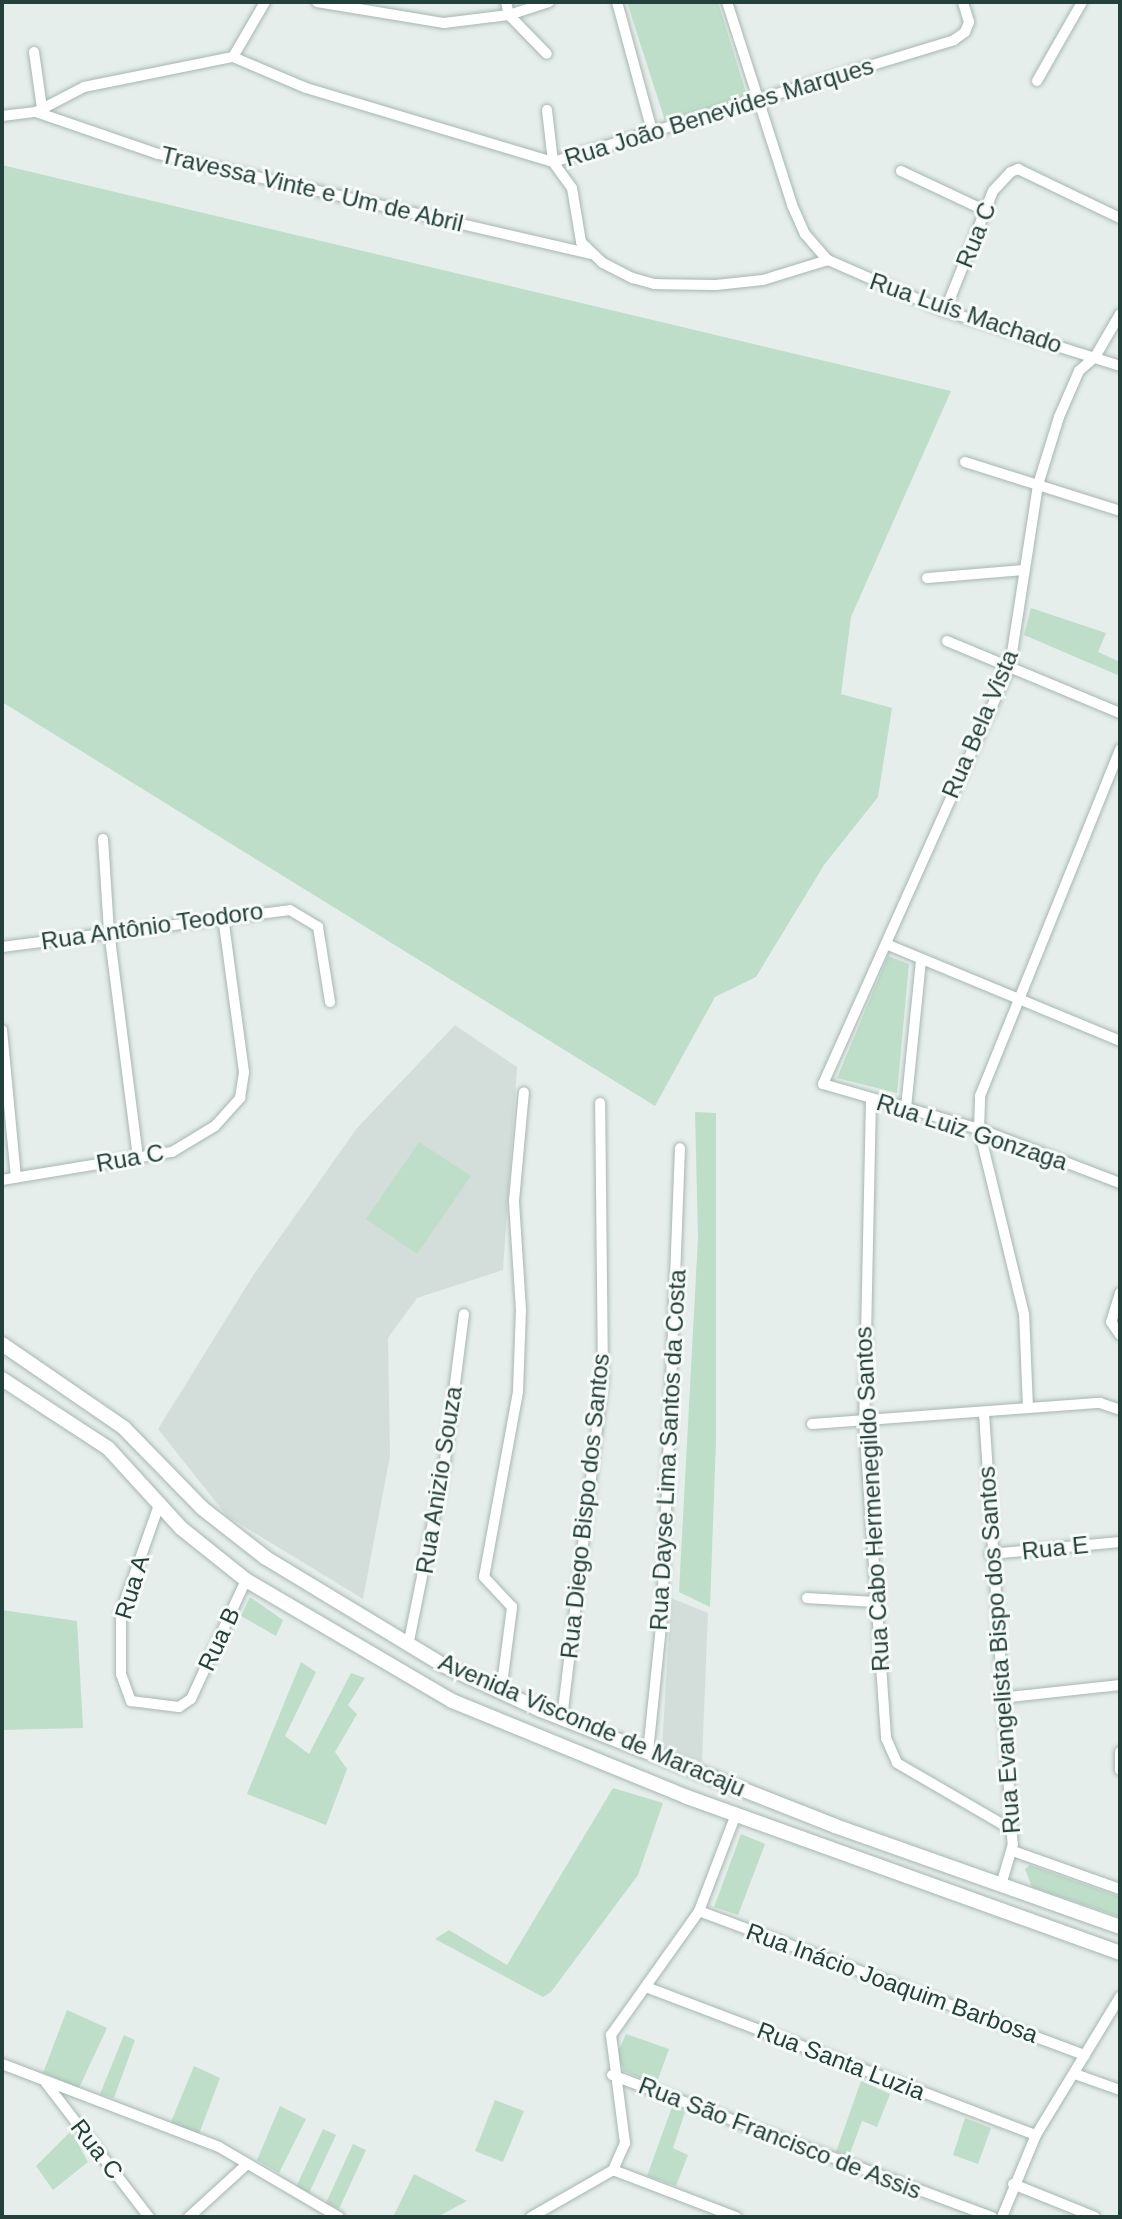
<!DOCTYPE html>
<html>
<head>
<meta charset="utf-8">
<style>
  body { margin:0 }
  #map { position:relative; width:1122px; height:2219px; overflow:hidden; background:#e5eeeb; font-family:Helvetica,sans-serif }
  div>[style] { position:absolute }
  .built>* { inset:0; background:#d3deda }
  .green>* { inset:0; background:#bfdec9 }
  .roads { filter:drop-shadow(0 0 2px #a7b6b2) drop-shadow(0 0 2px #a7b6b2) }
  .street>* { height:10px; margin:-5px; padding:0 5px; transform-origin:5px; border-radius:5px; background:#fff }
  .secondary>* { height:14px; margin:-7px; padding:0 7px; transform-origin:7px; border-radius:7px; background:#fff }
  span { translate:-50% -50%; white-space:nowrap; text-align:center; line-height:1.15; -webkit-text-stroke:6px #f6faf8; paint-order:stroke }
  .street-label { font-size:24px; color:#24403a }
  .frame { position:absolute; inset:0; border:4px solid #24403a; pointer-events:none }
</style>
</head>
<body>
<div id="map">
  <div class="built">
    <div style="clip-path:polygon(455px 1025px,517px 1067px,503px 1270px,417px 1298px,388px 1338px,390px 1456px,363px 1599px,227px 1516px,158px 1429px,254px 1274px,357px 1128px)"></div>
    <div style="clip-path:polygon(671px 1598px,708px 1613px,702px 1762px,662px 1748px)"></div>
  </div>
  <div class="green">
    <div style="clip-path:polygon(627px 2px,718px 2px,747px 96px,665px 121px)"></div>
    <div style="clip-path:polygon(2px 165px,951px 391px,851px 617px,841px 694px,892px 708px,878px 797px,824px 865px,756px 977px,715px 997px,655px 1106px,2px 702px)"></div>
    <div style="clip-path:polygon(1031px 608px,1106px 633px,1098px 652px,1120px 662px,1120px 676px,1024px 635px)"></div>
    <div style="clip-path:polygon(888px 956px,909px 964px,897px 1093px,837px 1078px)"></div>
    <div style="clip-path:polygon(695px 1112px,716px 1113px,716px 1440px,710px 1607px,679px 1592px,698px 1238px)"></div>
    <div style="clip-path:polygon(419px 1142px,471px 1176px,417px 1254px,366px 1219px)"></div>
    <div style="clip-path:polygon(250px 1597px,283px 1620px,276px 1636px,241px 1616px)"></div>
    <div style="clip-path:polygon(2px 1610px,77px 1621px,83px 1728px,2px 1730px)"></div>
    <div style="clip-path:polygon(301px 1662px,316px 1672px,285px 1736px,309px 1754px,351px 1673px,365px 1678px,348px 1705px,357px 1714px,335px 1752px,347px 1769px,326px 1825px,247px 1794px)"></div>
    <div style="clip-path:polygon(613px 1788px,663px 1803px,638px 1875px,551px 1992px,543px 1997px,435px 1939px,449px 1930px,507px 1965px)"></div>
    <div style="clip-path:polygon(741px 1834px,765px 1844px,738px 1915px,714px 1907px)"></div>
    <div style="clip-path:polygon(1030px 1865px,1120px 1897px,1120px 1917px,1032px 1887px,1025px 1869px)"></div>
    <div style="clip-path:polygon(67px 2010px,107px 2028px,79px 2088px,43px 2073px)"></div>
    <div style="clip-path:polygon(626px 2034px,669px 2049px,656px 2085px,624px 2071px,617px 2054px)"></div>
    <div style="clip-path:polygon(124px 2035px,135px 2040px,114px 2098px,100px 2094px)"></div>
    <div style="clip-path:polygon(194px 2066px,220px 2078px,199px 2134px,171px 2122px)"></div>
    <div style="clip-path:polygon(861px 2081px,890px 2094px,877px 2127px,862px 2121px,849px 2156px,836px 2152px)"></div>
    <div style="clip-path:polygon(495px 2100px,524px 2111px,503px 2162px,475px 2151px)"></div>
    <div style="clip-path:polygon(280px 2106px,306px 2119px,279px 2173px,257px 2160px)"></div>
    <div style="clip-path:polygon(672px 2107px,685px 2112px,673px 2148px,688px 2155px,676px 2186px,647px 2176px)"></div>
    <div style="clip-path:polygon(965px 2118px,991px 2128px,978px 2164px,953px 2155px)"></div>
    <div style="clip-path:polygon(323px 2129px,336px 2135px,309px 2193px,296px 2187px)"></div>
    <div style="clip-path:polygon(71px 2131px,88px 2162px,53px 2190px,36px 2166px)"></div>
    <div style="clip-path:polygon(353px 2144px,366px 2150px,339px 2209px,326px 2203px)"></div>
    <div style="clip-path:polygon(414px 2174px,467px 2201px,437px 2217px,393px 2217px)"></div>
  </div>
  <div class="roads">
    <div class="street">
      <div style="left:317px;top:2px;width:129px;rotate:9.4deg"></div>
      <div style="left:444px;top:23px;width:65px;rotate:-7deg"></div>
      <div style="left:509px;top:15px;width:42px;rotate:-18deg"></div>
      <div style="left:506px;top:2px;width:13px;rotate:77deg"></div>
      <div style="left:509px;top:15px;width:54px;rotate:45.7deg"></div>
      <div style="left:617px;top:2px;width:134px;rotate:74.8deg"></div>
      <div style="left:727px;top:2px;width:213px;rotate:72.2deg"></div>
      <div style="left:792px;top:205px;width:32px;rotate:66deg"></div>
      <div style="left:805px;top:234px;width:35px;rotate:49deg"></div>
      <div style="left:34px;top:52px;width:57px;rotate:81.9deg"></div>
      <div style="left:233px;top:57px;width:79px;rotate:23deg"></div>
      <div style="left:306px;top:88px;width:258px;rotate:16.7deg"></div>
      <div style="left:553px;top:162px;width:419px;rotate:-16.9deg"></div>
      <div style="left:954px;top:40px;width:14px;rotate:-36deg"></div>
      <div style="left:965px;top:32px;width:11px;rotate:-68deg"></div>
      <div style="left:969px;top:22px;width:21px;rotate:-107deg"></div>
      <div style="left:233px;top:57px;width:64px;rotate:-59.8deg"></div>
      <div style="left:1037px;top:81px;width:91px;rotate:-60.3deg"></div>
      <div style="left:547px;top:110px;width:52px;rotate:83.4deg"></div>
      <div style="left:553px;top:162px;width:32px;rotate:54deg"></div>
      <div style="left:572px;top:188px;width:55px;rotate:80.5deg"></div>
      <div style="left:581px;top:242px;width:30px;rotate:44deg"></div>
      <div style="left:603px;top:263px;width:34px;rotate:27deg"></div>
      <div style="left:633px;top:278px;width:22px;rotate:16deg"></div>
      <div style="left:654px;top:284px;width:62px;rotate:0.9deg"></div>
      <div style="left:716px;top:285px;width:47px;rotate:-6.1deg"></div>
      <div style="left:763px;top:280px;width:68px;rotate:-17.1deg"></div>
      <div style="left:828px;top:260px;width:128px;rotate:23.6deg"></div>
      <div style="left:945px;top:311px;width:183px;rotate:17.4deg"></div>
      <div style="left:36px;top:112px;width:129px;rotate:19deg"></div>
      <div style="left:158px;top:154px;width:444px;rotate:13deg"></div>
      <div style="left:2px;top:116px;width:34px;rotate:-7deg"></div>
      <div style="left:36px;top:112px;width:54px;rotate:-27.5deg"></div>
      <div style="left:84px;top:87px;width:152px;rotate:-11.4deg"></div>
      <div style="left:901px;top:171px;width:94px;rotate:25.2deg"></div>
      <div style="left:945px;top:311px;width:129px;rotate:-68.2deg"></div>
      <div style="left:993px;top:191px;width:26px;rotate:-47deg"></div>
      <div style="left:1011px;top:172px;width:8px;rotate:-23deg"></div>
      <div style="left:1018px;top:169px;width:113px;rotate:25.7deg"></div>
      <div style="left:1120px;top:314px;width:50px;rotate:120.2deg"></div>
      <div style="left:1095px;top:357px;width:21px;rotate:139deg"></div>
      <div style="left:1079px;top:371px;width:50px;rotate:113.5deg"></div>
      <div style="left:1059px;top:417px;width:71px;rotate:107.2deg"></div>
      <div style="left:1038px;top:485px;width:183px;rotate:98.8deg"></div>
      <div style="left:1010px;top:666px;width:458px;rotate:114.1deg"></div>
      <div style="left:823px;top:1084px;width:162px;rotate:16.1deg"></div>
      <div style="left:979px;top:1129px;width:151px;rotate:21deg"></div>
      <div style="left:965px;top:462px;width:163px;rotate:17.5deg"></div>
      <div style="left:927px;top:578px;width:98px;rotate:-4.7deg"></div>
      <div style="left:947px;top:641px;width:187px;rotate:22.6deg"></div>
      <div style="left:103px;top:839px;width:92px;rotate:86.3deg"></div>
      <div style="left:109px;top:931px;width:228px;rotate:82.7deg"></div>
      <div style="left:886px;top:944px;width:253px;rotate:22.5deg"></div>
      <div style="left:2px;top:947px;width:290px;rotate:-7.3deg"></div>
      <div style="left:290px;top:910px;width:33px;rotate:31deg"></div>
      <div style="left:318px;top:927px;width:76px;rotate:80.9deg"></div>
      <div style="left:2px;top:1030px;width:148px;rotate:84.6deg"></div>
      <div style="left:871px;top:1098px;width:324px;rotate:91.2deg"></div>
      <div style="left:864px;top:1422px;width:317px;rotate:86deg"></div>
      <div style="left:886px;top:1738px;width:27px;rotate:66deg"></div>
      <div style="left:897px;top:1763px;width:133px;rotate:30.2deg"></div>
      <div style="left:906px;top:1108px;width:149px;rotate:-84.2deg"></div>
      <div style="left:2px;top:1180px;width:172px;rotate:-9.4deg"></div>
      <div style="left:172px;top:1152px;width:50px;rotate:-31.2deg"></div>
      <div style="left:215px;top:1126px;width:38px;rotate:-48deg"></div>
      <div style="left:240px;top:1098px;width:26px;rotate:-81deg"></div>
      <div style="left:244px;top:1072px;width:156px;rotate:-97.7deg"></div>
      <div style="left:1120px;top:1293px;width:30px;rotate:107deg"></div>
      <div style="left:1111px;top:1322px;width:16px;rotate:55deg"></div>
      <div style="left:1028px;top:1408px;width:94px;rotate:-92.4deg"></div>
      <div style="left:1024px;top:1314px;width:190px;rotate:-103.7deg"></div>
      <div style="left:979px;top:1129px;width:33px;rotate:-88deg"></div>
      <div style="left:980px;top:1096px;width:374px;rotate:-68deg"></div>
      <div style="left:984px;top:1413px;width:432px;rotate:86.2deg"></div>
      <div style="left:1013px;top:1844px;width:43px;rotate:106.3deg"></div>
      <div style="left:812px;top:1424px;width:289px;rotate:-4.2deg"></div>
      <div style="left:1100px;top:1403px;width:21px;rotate:19deg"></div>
      <div style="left:159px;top:1505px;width:114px;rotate:109.4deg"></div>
      <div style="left:121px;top:1613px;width:61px;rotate:90deg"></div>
      <div style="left:121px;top:1674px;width:29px;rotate:70deg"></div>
      <div style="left:131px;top:1701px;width:48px;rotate:7.1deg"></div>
      <div style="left:179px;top:1707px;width:14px;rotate:-34deg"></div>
      <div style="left:191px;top:1699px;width:131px;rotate:-65.2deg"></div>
      <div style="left:990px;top:1554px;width:131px;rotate:-5.3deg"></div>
      <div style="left:807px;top:1598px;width:68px;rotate:3.4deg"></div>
      <div style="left:408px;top:1646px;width:182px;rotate:-78.6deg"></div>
      <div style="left:444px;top:1468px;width:155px;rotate:-82.6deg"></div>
      <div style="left:501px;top:1692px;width:86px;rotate:-82.6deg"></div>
      <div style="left:512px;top:1607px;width:41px;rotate:-133deg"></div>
      <div style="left:484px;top:1577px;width:189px;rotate:-79.6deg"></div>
      <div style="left:518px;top:1391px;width:81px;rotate:-87.9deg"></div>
      <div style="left:521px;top:1310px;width:109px;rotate:-93.7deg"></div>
      <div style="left:514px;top:1201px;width:109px;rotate:-84.8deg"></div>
      <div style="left:1000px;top:1698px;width:121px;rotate:-6.2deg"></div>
      <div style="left:562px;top:1718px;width:343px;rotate:-83.1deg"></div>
      <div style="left:603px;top:1377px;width:274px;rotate:-90.6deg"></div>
      <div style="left:648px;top:1752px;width:137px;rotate:-84.1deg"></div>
      <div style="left:662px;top:1616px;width:468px;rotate:-87.8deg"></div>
      <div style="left:1120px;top:1752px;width:18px;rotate:90deg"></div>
      <div style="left:1013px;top:1851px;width:114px;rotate:19.6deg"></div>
      <div style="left:699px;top:1911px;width:412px;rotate:20.5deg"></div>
      <div style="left:646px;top:1987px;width:417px;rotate:20.8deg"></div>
      <div style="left:2px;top:2064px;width:232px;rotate:20.9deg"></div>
      <div style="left:219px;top:2147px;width:139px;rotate:30.3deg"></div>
      <div style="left:1075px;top:2074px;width:48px;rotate:19.6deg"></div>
      <div style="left:612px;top:2075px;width:406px;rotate:20.5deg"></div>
      <div style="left:46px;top:2083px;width:169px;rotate:52.5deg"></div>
      <div style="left:613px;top:2170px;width:132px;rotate:20.9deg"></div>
      <div style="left:1013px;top:2184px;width:88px;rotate:21.9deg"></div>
      <div style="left:189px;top:2217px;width:79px;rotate:-42.4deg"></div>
      <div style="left:531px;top:2217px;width:95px;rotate:-29.8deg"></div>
      <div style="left:613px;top:2170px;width:30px;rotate:-66deg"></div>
      <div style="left:625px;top:2143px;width:109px;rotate:-97.4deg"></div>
      <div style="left:611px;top:2035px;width:152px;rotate:-54.6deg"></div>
      <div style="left:699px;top:1911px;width:104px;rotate:-69.1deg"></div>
      <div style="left:1002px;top:2217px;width:89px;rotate:-67.5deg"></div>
      <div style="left:1036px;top:2135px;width:162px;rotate:-58.7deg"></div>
    </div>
    <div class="secondary">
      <div style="left:2px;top:1344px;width:148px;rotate:34.5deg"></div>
      <div style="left:124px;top:1428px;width:112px;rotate:45.7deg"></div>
      <div style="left:202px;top:1508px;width:81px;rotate:38deg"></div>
      <div style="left:266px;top:1558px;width:207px;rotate:31.2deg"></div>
      <div style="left:443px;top:1665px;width:108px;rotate:24.7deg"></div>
      <div style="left:541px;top:1710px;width:316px;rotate:21.5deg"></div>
      <div style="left:835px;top:1826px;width:302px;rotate:19.5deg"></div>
      <div style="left:2px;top:1379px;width:126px;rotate:33.1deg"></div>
      <div style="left:108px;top:1448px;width:108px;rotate:47.6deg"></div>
      <div style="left:181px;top:1528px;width:83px;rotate:38.7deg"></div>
      <div style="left:246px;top:1580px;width:239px;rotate:30.4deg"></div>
      <div style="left:452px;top:1701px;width:254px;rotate:22.2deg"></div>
      <div style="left:687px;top:1797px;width:460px;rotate:19.8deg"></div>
    </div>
  </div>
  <div class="street-label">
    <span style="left:719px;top:112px;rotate:-17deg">Rua João Benevides Marques</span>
    <span style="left:312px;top:189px;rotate:13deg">Travessa Vinte e Um de Abril</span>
    <span style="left:976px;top:235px;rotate:-68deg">Rua C</span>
    <span style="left:966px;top:313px;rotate:19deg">Rua Luís Machado</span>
    <span style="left:980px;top:724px;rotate:-67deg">Rua Bela Vista</span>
    <span style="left:152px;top:926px;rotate:-8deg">Rua Antônio Teodoro</span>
    <span style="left:972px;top:1132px;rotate:18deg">Rua Luiz Gonzaga</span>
    <span style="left:130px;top:1158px;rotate:-10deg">Rua C</span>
    <span style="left:668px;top:1450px;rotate:-87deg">Rua Dayse Lima Santos da Costa</span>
    <span style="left:439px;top:1480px;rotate:-81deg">Rua Anizio Souza</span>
    <span style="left:872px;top:1499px;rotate:-93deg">Rua Cabo Hermenegildo Santos</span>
    <span style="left:585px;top:1506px;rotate:-84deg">Rua Diego Bispo dos Santos</span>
    <span style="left:1055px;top:1548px;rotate:-6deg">Rua E</span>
    <span style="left:132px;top:1587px;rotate:-73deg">Rua A</span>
    <span style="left:219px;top:1639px;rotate:-65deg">Rua B</span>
    <span style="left:999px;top:1650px;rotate:-94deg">Rua Evangelista Bispo dos Santos</span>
    <span style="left:592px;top:1725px;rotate:23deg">Avenida Visconde de Maracaju</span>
    <span style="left:892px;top:1983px;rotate:20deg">Rua Inácio Joaquim Barbosa</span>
    <span style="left:841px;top:2061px;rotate:21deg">Rua Santa Luzia</span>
    <span style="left:780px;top:2138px;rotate:21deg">Rua São Francisco de Assis</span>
    <span style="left:97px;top:2149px;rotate:52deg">Rua C</span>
  </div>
  <div class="frame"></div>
</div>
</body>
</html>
